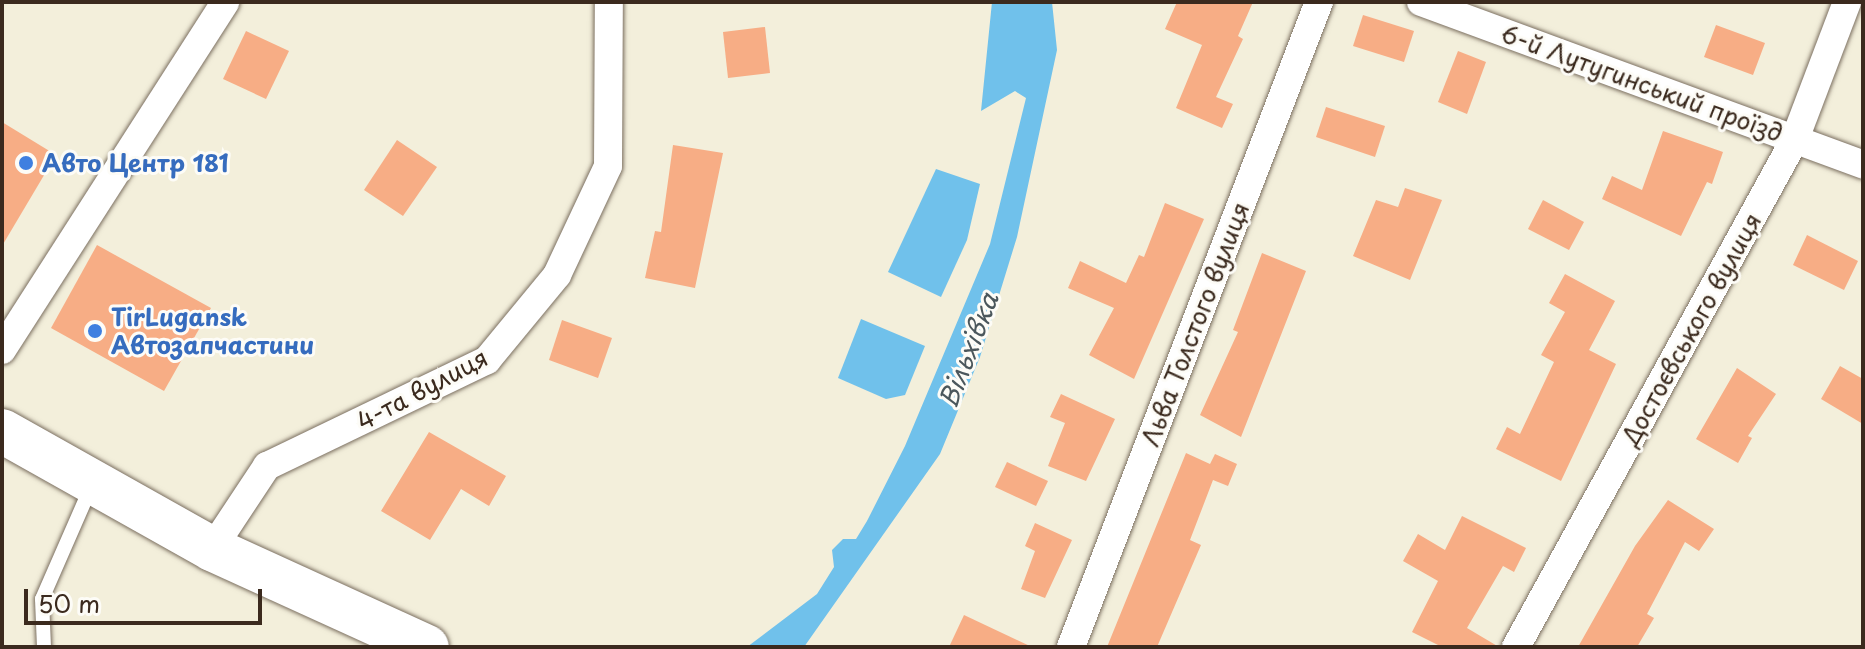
<!DOCTYPE html>
<html>
<head>
<meta charset="utf-8">
<style>
  body { margin:0 }
  #map { position:relative; width:1865px; height:649px; overflow:hidden; background:#f3efdb; font-family:"Playpen Sans",sans-serif }
  div>[style] { position:absolute }
  .water>* { inset:0; background:#70c1eb }
  .building>* { inset:0; background:#f7ad85 }
  .roads { filter:drop-shadow(0 0 2px #7b6f60) drop-shadow(0 0 2px #7b6f60) }
  .service>* { height:14px; margin:-7px; padding:0 7px; transform-origin:7px; border-radius:7px; background:#fff }
  .minor>* { height:28px; margin:-14px; padding:0 14px; transform-origin:14px; border-radius:14px; background:#fff }
  .primary>* { height:44px; margin:-22px; padding:0 22px; transform-origin:22px; border-radius:22px; background:#fff }
  .dots>* { width:22px; height:22px; translate:-50% -50%; box-sizing:border-box; border:4px solid #fdfcf7; border-radius:50% }
  span { translate:-50% -50%; white-space:nowrap; text-align:center; line-height:1.15; -webkit-text-stroke:6px #fdfcf7; paint-order:stroke }
  .street-label { font-size:24px; color:#3b2a1e }
  .shop-label { font-size:24px; color:#366cbe; font-weight:700 }
  .left { translate:0 -50%; text-align:left }
  .water-label { font-size:26px; color:#4b575c; font-style:italic }
  .frame { position:absolute; inset:0; border:4px solid #3b2a1e; pointer-events:none }
  .scale { position:absolute; left:24px; top:589px; width:238px; height:36px; box-sizing:border-box; border:4px solid #3b2a1e; border-top:0; padding-left:10px; font-size:24px; line-height:28px; white-space:nowrap; color:#3b2a1e; -webkit-text-stroke:6px #fdfcf7; paint-order:stroke }
</style>
</head>
<body>
<div id="map">
  <div class="water">
    <div style="clip-path:polygon(992px 2px,1052px 2px,1057px 50px,1017px 237px,980px 357px,940px 454px,804px 647px,747px 647px,817px 594px,834px 567px,832px 550px,843px 539px,856px 539px,867px 521px,905px 446px,990px 244px,1026px 98px,1015px 91px,981px 111px)"></div>
    <div style="clip-path:polygon(936px 169px,980px 184px,967px 240px,941px 297px,888px 272px)"></div>
    <div style="clip-path:polygon(861px 319px,925px 346px,905px 395px,886px 399px,838px 378px)"></div>
  </div>
  <div class="building">
    <div style="clip-path:polygon(1177px 2px,1253px 2px,1238px 36px,1243px 39px,1216px 97px,1233px 104px,1222px 128px,1176px 108px,1202px 45px,1165px 29px)"></div>
    <div style="clip-path:polygon(1363px 15px,1414px 31px,1404px 62px,1353px 46px)"></div>
    <div style="clip-path:polygon(1716px 25px,1765px 43px,1753px 75px,1704px 57px)"></div>
    <div style="clip-path:polygon(765px 27px,770px 73px,728px 78px,723px 32px)"></div>
    <div style="clip-path:polygon(246px 31px,289px 51px,266px 99px,223px 79px)"></div>
    <div style="clip-path:polygon(1458px 51px,1486px 62px,1467px 114px,1438px 102px)"></div>
    <div style="clip-path:polygon(1326px 107px,1385px 126px,1375px 157px,1316px 137px)"></div>
    <div style="clip-path:polygon(2px 122px,56px 155px,2px 246px)"></div>
    <div style="clip-path:polygon(1663px 131px,1723px 152px,1712px 184px,1707px 182px,1681px 236px,1602px 199px,1612px 176px,1642px 190px)"></div>
    <div style="clip-path:polygon(397px 140px,437px 167px,403px 216px,364px 190px)"></div>
    <div style="clip-path:polygon(673px 145px,723px 153px,695px 288px,645px 278px,655px 231px,661px 232px)"></div>
    <div style="clip-path:polygon(1405px 188px,1442px 200px,1410px 280px,1353px 256px,1376px 200px,1398px 207px)"></div>
    <div style="clip-path:polygon(1543px 200px,1584px 222px,1569px 250px,1528px 229px)"></div>
    <div style="clip-path:polygon(1165px 203px,1204px 219px,1134px 379px,1089px 355px,1114px 308px,1068px 288px,1080px 261px,1126px 283px,1139px 255px,1144px 257px)"></div>
    <div style="clip-path:polygon(1807px 235px,1858px 261px,1844px 290px,1793px 265px)"></div>
    <div style="clip-path:polygon(97px 245px,211px 308px,164px 391px,51px 328px)"></div>
    <div style="clip-path:polygon(1262px 253px,1306px 271px,1241px 437px,1200px 415px,1238px 332px,1233px 330px)"></div>
    <div style="clip-path:polygon(1565px 274px,1615px 301px,1589px 350px,1616px 364px,1561px 481px,1496px 449px,1507px 427px,1520px 434px,1554px 362px,1541px 355px,1565px 312px,1549px 303px)"></div>
    <div style="clip-path:polygon(562px 320px,612px 338px,598px 378px,549px 360px)"></div>
    <div style="clip-path:polygon(1840px 366px,1863px 379px,1863px 424px,1821px 399px)"></div>
    <div style="clip-path:polygon(1737px 368px,1776px 394px,1748px 436px,1752px 438px,1738px 463px,1696px 439px)"></div>
    <div style="clip-path:polygon(1061px 394px,1115px 419px,1086px 481px,1048px 466px,1065px 423px,1050px 417px)"></div>
    <div style="clip-path:polygon(429px 432px,506px 476px,489px 506px,461px 489px,430px 540px,381px 511px)"></div>
    <div style="clip-path:polygon(1186px 453px,1210px 464px,1215px 454px,1237px 464px,1228px 486px,1213px 480px,1190px 540px,1201px 545px,1157px 647px,1107px 647px)"></div>
    <div style="clip-path:polygon(1007px 462px,1048px 481px,1036px 506px,995px 487px)"></div>
    <div style="clip-path:polygon(1668px 500px,1714px 529px,1699px 551px,1685px 542px,1647px 614px,1654px 618px,1637px 647px,1578px 647px,1635px 546px)"></div>
    <div style="clip-path:polygon(1462px 516px,1526px 548px,1514px 572px,1503px 566px,1467px 628px,1499px 647px,1442px 647px,1412px 632px,1438px 581px,1403px 561px,1418px 534px,1445px 550px)"></div>
    <div style="clip-path:polygon(1035px 523px,1072px 540px,1045px 598px,1021px 589px,1035px 551px,1025px 546px)"></div>
    <div style="clip-path:polygon(964px 615px,1032px 647px,949px 647px)"></div>
  </div>
  <div class="roads">
    <div class="service">
      <div style="left:44px;top:647px;width:48px;rotate:-92.4deg"></div>
      <div style="left:42px;top:599px;width:122px;rotate:-66.4deg"></div>
    </div>
    <div class="minor">
      <div style="left:1421px;top:2px;width:471px;rotate:20.2deg"></div>
      <div style="left:2px;top:350px;width:413px;rotate:-57.3deg"></div>
      <div style="left:212px;top:549px;width:100px;rotate:-56.5deg"></div>
      <div style="left:267px;top:466px;width:244px;rotate:-25.7deg"></div>
      <div style="left:487px;top:360px;width:110px;rotate:-50.5deg"></div>
      <div style="left:557px;top:275px;width:120px;rotate:-64.9deg"></div>
      <div style="left:608px;top:166px;width:164px;rotate:-89.7deg"></div>
      <div style="left:1071px;top:647px;width:691px;rotate:-68.97deg"></div>
      <div style="left:1516px;top:647px;width:580px;rotate:-61.22deg"></div>
      <div style="left:1795px;top:139px;width:147px;rotate:-69.2deg"></div>
    </div>
    <div class="primary">
      <div style="left:2px;top:431px;width:241px;rotate:29.3deg"></div>
      <div style="left:212px;top:549px;width:236px;rotate:24.5deg"></div>
    </div>
  </div>
  <div class="dots">
    <div style="left:26px;top:163px;background:#3f7fe0"></div>
    <div style="left:95px;top:331px;background:#3f7fe0"></div>
  </div>
  <div class="street-label">
    <span style="left:1642px;top:83px;rotate:20deg">6-й Лутугинський проїзд</span>
    <span style="left:1195px;top:324px;rotate:-69deg">Льва Толстого вулиця</span>
    <span style="left:1691px;top:329px;rotate:-61deg">Достоєвського вулиця</span>
    <span style="left:422px;top:389px;rotate:-28deg">4-та вулиця</span>
  </div>
  <div class="shop-label">
    <span class="left" style="left:42px;top:163px">Авто Центр 181</span>
    <span class="left" style="left:111px;top:331px">TirLugansk<br>Автозапчастини</span>
  </div>
  <div class="water-label">
    <span style="left:968px;top:350px;rotate:-69deg">Вільхівка</span>
  </div>
  <div class="frame"></div>
  <div class="scale">50 m</div>
</div>
</body>
</html>
